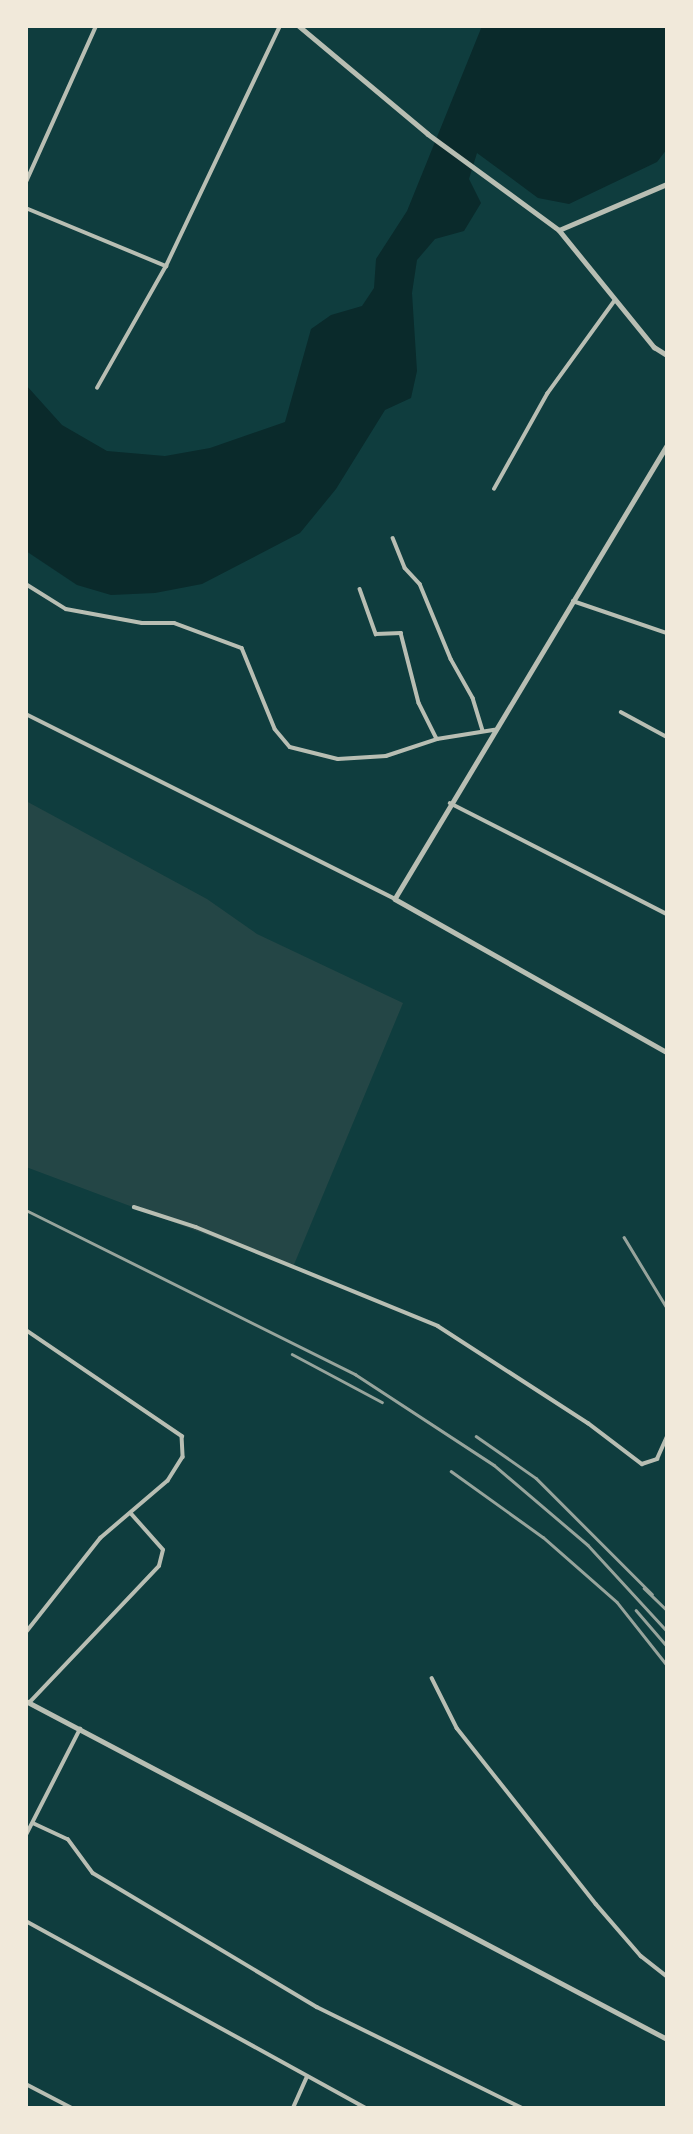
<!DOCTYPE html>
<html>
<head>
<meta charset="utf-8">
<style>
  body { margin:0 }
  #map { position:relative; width:693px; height:2134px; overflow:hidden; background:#0f3d3e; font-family:"DM Sans",sans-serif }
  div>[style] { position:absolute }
  .green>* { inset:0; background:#244646 }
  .water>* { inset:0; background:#0a2a2b }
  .minor>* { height:3.5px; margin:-1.75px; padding:0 1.75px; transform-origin:1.75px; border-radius:1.75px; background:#b8beb3 }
  .tertiary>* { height:4.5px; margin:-2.25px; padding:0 2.25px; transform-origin:2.25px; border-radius:2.25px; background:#b8beb3 }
  .rail>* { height:2.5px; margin:-1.25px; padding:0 1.25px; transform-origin:1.25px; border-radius:1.25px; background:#97a49c }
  span { translate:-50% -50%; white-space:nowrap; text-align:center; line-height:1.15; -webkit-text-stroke:6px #f1e9da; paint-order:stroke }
  .frame { position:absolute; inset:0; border:28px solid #f1e9da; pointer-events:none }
</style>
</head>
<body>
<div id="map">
  <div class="green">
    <div style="clip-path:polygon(26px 801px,207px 899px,257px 934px,403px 1003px,293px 1267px,26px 1167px)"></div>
  </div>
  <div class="water">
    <div style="clip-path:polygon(482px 26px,667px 26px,667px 149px,657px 162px,569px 204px,538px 198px,477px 153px,469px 179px,481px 203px,464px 231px,435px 239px,417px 260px,412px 293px,417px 371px,411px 398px,385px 410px,336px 489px,300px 533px,202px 584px,155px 593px,111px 595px,77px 585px,26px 551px,26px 385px,62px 425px,107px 451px,165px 456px,210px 448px,285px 422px,311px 329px,331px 315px,362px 306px,374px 288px,376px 259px,407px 211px)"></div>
  </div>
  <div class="minor">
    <div style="left:26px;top:182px;width:171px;rotate:-65.8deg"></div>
    <div style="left:26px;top:208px;width:152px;rotate:22.5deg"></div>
    <div style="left:97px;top:388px;width:140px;rotate:-60.5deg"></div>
    <div style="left:166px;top:266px;width:266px;rotate:-64.6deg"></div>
    <div style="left:494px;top:489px;width:109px;rotate:-60.8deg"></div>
    <div style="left:547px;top:394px;width:116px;rotate:-54.1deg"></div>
    <div style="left:393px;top:538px;width:32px;rotate:68deg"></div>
    <div style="left:405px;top:568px;width:22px;rotate:47deg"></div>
    <div style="left:420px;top:584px;width:81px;rotate:67.5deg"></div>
    <div style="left:451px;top:659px;width:45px;rotate:60.6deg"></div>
    <div style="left:473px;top:698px;width:34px;rotate:73deg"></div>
    <div style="left:26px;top:584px;width:47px;rotate:32deg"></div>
    <div style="left:66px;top:609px;width:77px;rotate:10.4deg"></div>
    <div style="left:142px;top:623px;width:32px"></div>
    <div style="left:174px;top:623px;width:72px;rotate:20.2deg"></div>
    <div style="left:242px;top:648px;width:87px;rotate:67.8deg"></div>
    <div style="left:275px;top:729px;width:23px;rotate:50deg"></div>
    <div style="left:290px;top:747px;width:49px;rotate:14deg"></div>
    <div style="left:338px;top:759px;width:48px;rotate:-3.6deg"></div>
    <div style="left:386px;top:756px;width:54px;rotate:-18.4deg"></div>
    <div style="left:437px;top:739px;width:58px;rotate:-9deg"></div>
    <div style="left:360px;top:589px;width:48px;rotate:70.4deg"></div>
    <div style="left:376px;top:634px;width:25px;rotate:-2deg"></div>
    <div style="left:401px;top:633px;width:72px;rotate:75.6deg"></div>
    <div style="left:419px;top:703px;width:40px;rotate:63.4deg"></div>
    <div style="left:573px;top:601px;width:99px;rotate:18.8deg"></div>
    <div style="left:621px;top:712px;width:52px;rotate:28.5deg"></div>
    <div style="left:26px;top:714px;width:413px;rotate:26.6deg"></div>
    <div style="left:450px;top:803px;width:244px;rotate:27.1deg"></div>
    <div style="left:134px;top:1207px;width:65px;rotate:17.9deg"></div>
    <div style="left:196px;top:1227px;width:261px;rotate:22.2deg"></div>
    <div style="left:438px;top:1326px;width:179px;rotate:32.9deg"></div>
    <div style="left:588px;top:1423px;width:68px;rotate:37.2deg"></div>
    <div style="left:642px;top:1464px;width:16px;rotate:-18deg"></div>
    <div style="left:657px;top:1459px;width:24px;rotate:-66deg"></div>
    <div style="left:26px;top:1330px;width:189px;rotate:34.2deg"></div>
    <div style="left:182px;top:1436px;width:21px;rotate:87deg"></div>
    <div style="left:183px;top:1457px;width:28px;rotate:122deg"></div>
    <div style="left:168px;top:1481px;width:88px;rotate:139.6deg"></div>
    <div style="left:101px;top:1538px;width:121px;rotate:128.3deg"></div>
    <div style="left:432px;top:1678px;width:56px;rotate:63.4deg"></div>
    <div style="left:457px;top:1728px;width:224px;rotate:51.7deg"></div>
    <div style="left:596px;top:1904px;width:69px;rotate:49.1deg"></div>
    <div style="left:641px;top:1956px;width:33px;rotate:38deg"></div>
    <div style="left:30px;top:1702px;width:187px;rotate:-46.5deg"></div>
    <div style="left:159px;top:1566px;width:16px;rotate:-76deg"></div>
    <div style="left:163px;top:1550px;width:48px;rotate:-131.6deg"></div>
    <div style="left:33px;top:1823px;width:38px;rotate:25deg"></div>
    <div style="left:68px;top:1839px;width:42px;rotate:53.7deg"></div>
    <div style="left:93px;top:1873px;width:261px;rotate:30.9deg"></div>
    <div style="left:317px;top:2007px;width:229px;rotate:26.2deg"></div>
    <div style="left:26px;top:1835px;width:119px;rotate:-63deg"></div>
    <div style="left:26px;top:1921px;width:388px;rotate:28.8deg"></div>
    <div style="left:26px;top:2084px;width:52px;rotate:27.6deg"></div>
    <div style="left:293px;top:2108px;width:34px;rotate:-66deg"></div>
  </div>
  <div class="tertiary">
    <div style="left:299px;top:26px;width:168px;rotate:39.9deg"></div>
    <div style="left:428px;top:134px;width:162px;rotate:36.2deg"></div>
    <div style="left:559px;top:230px;width:151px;rotate:50.9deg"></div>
    <div style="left:654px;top:347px;width:15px;rotate:32deg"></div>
    <div style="left:559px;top:230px;width:117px;rotate:-23.1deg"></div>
    <div style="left:667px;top:446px;width:528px;rotate:120.98deg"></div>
    <div style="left:395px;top:899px;width:312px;rotate:29.4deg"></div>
    <div style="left:26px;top:1701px;width:725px;rotate:27.8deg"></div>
  </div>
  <div class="rail">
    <div style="left:26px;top:1210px;width:368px;rotate:26.5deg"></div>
    <div style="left:355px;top:1374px;width:166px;rotate:33.2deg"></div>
    <div style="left:494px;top:1465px;width:123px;rotate:40.4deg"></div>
    <div style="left:588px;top:1545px;width:117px;rotate:47.4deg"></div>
    <div style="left:624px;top:1237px;width:83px;rotate:58.8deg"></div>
    <div style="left:292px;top:1354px;width:102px;rotate:28.1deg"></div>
    <div style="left:476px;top:1436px;width:73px;rotate:35deg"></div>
    <div style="left:536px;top:1478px;width:164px;rotate:45deg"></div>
    <div style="left:451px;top:1471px;width:113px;rotate:35.7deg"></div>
    <div style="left:543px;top:1537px;width:98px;rotate:41.3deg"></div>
    <div style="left:617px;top:1602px;width:80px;rotate:51.6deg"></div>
    <div style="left:644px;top:1588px;width:32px;rotate:44deg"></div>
    <div style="left:636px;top:1610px;width:48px;rotate:49.3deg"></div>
  </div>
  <div class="frame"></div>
</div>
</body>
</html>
